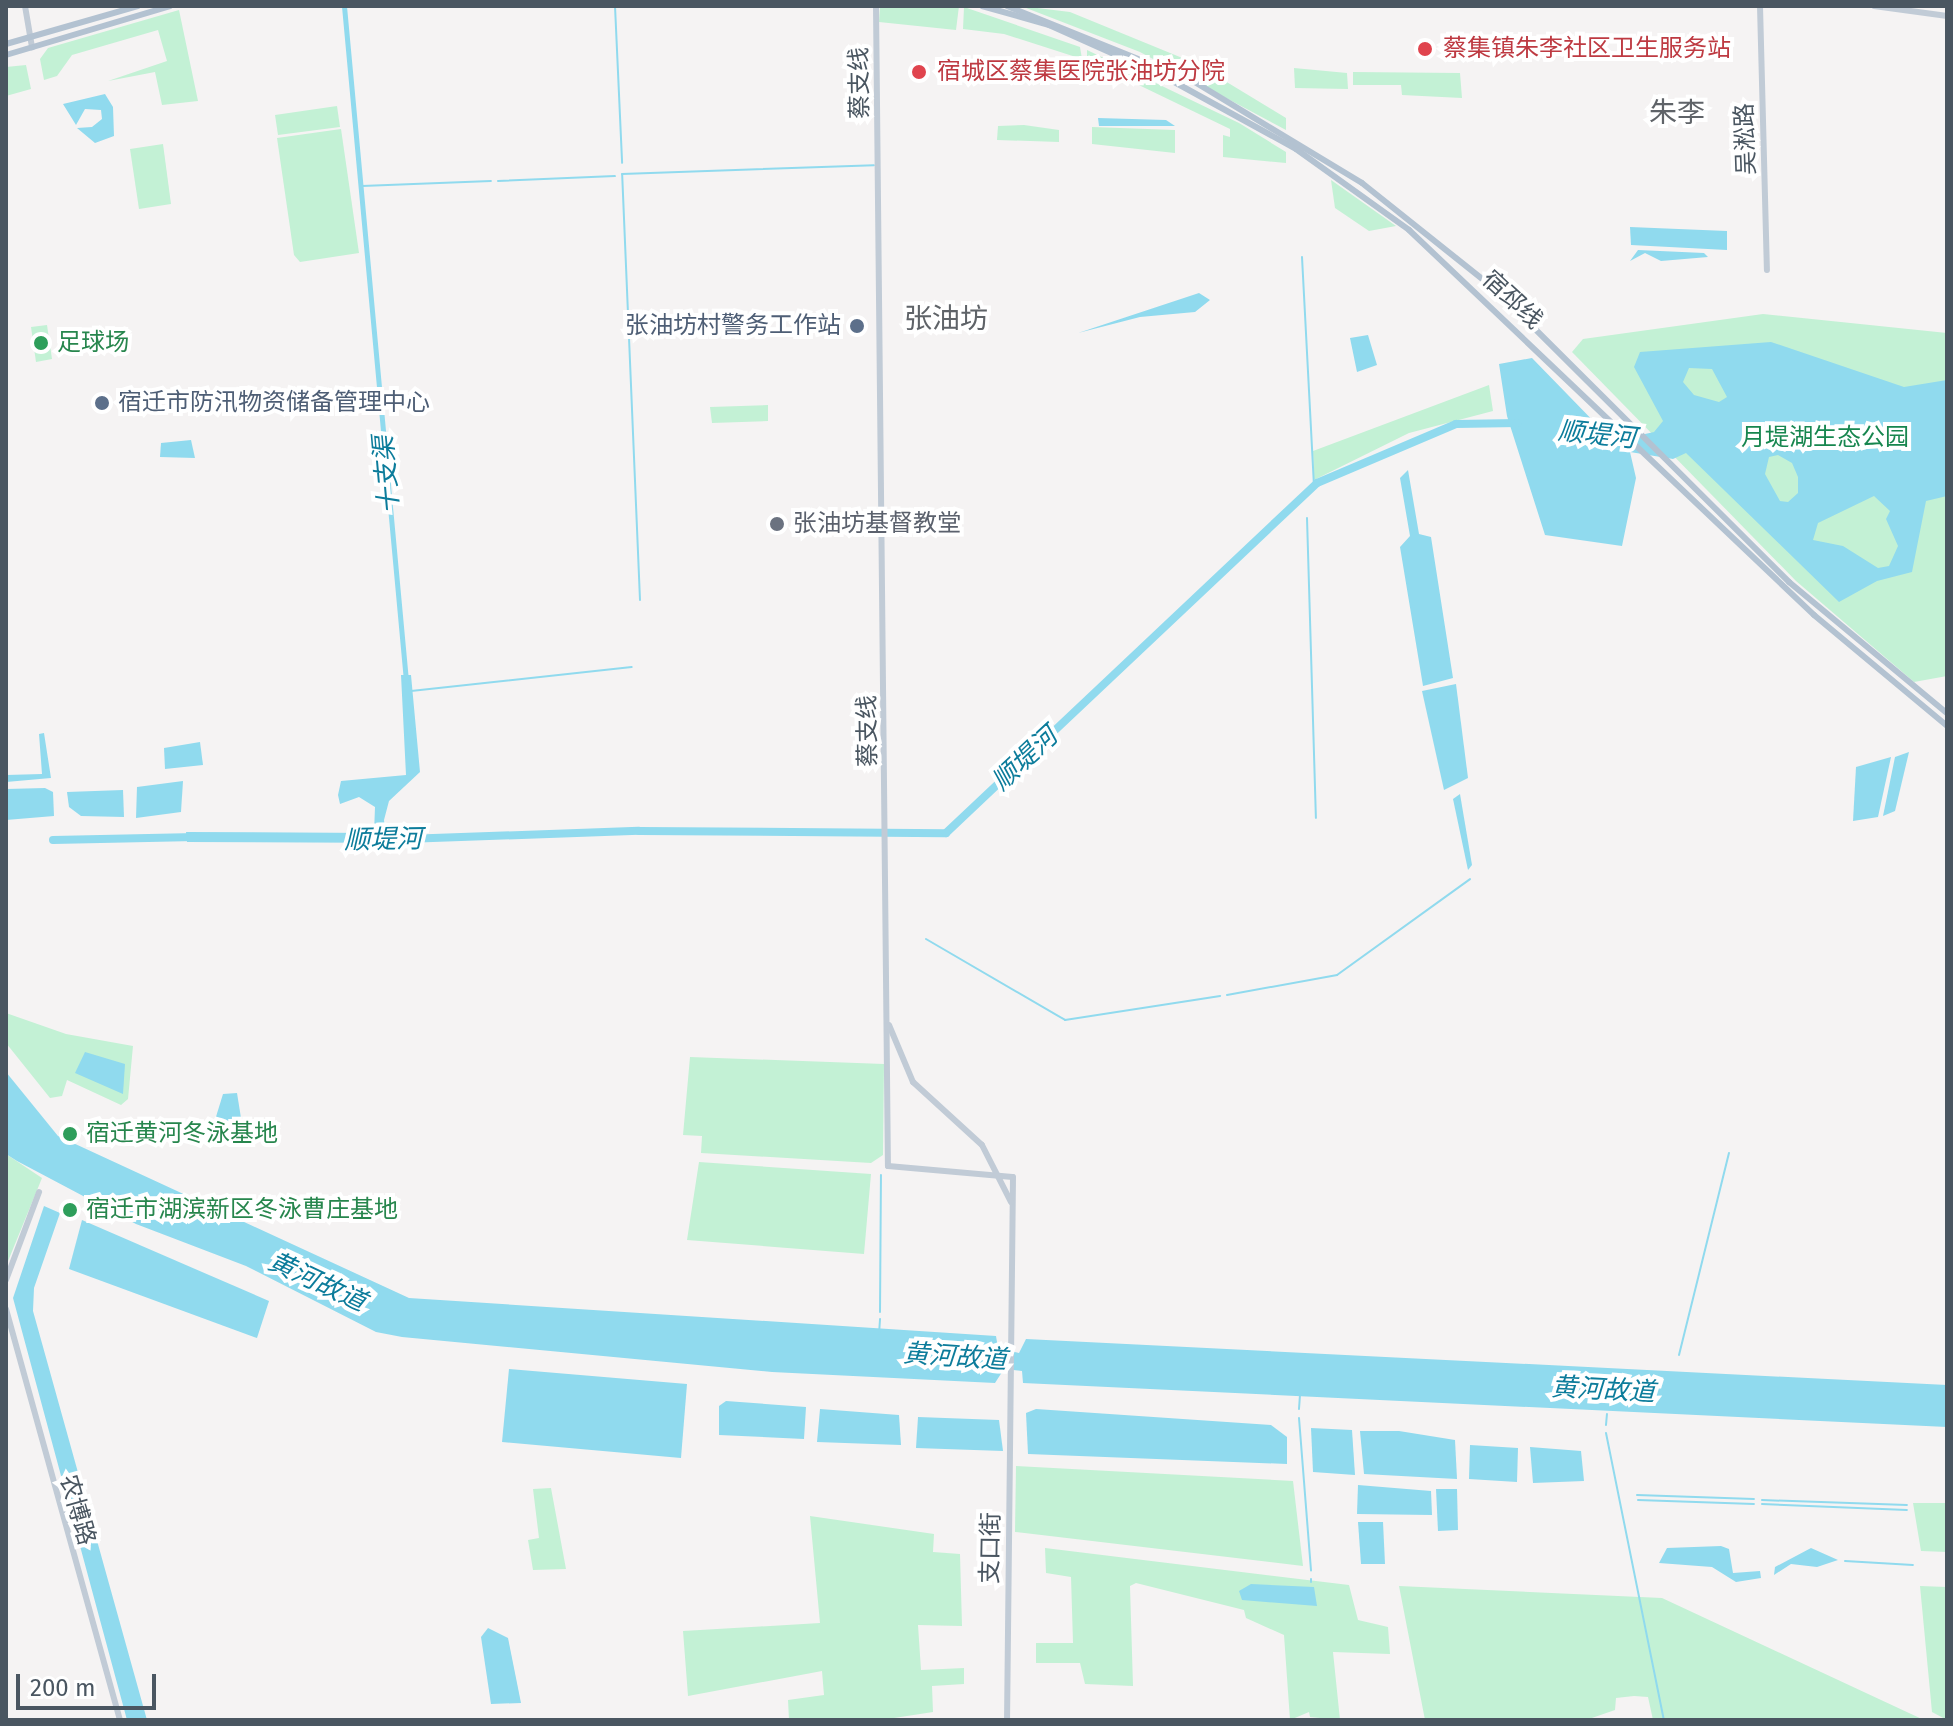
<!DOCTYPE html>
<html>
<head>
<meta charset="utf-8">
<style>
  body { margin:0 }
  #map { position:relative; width:1953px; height:1726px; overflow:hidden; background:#f5f3f3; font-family:"Fira Sans","Noto Sans SC",sans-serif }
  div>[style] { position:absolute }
  .green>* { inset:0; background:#c3f1d5 }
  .water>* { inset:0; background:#90daee }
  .stream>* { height:2px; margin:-1px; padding:0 1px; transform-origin:1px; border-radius:1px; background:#90daee }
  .canal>* { height:5px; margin:-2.5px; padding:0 2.5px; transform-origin:2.5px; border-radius:2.5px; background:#90daee }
  .river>* { height:8px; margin:-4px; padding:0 4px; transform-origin:4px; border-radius:4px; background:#90daee }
  .secondary>* { height:6px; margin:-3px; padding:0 3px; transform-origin:3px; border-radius:3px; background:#c1cbd6 }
  .primary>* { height:6px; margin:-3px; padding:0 3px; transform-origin:3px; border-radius:3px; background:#b3c2d1 }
  .dots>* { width:22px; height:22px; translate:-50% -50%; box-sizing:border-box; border:4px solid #fff; border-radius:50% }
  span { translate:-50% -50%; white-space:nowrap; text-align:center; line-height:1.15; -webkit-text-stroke:8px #fff; paint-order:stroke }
  .health-label { font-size:24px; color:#be3a42 }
  .left { translate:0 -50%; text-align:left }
  .street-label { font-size:24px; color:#4a5661 }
  .service-label { font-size:24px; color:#4e5e75 }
  .right { translate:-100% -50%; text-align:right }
  .leisure-label { font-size:24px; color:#27864d }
  .park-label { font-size:24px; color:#17864f }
  .worship-label { font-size:24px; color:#5b616d }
  .water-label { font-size:26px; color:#0c7c9b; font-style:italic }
  .quarter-label { font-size:28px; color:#5f6368 }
  .frame { position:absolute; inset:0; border:8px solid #4a5661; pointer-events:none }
  .scale { position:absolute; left:16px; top:1674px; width:140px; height:36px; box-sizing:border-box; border:4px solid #4a5661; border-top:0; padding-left:10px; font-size:24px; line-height:28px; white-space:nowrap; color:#4a5661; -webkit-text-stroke:6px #fff; paint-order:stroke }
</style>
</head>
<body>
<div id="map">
  <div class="green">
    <div style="clip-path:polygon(880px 6px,959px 6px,956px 30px,879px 22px)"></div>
    <div style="clip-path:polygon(1021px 6px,1070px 12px,1197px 64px,1286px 118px,1286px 130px,1140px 52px)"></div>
    <div style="clip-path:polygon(964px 7px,1080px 47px,1082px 59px,1004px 34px,963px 29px)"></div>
    <div style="clip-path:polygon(179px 10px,198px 101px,162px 105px,155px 72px,108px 81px,167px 61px,158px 30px,72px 55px,57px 76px,44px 80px,40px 59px,48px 48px)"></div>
    <div style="clip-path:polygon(1087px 50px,1239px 123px,1286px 152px,1286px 163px,1223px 157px,1223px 135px,1230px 137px,1230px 129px,1087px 60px)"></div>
    <div style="clip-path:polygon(26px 65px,31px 89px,6px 96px,6px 67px)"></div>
    <div style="clip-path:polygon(1294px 68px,1347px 73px,1348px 89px,1295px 88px)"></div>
    <div style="clip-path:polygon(1460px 73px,1462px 98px,1402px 95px,1401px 85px,1353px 85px,1353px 72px)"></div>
    <div style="clip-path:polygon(337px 106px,340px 127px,278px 135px,275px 115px)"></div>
    <div style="clip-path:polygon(1024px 125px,1059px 130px,1059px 142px,997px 140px,998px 126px)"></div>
    <div style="clip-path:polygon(1092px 127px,1175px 130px,1175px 153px,1092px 144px)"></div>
    <div style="clip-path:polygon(341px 129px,359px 253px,300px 262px,294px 255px,277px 138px)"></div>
    <div style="clip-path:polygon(163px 144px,171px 204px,139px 209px,130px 149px)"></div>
    <div style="clip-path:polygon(1331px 180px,1396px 226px,1369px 231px,1335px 208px)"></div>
    <div style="clip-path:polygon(1763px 314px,1947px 333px,1947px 676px,1914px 682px,1796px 581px,1572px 352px,1583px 339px)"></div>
    <div style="clip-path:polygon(47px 325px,52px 359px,36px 362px,31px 327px)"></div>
    <div style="clip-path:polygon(1489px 385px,1493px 411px,1409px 433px,1314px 480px,1313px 451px)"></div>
    <div style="clip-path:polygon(768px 405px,768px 421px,712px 423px,710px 407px)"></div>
    <div style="clip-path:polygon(6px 1013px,66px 1034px,133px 1046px,128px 1099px,121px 1105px,67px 1080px,62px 1096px,50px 1098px,6px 1043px)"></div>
    <div style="clip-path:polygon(690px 1057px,884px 1064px,883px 1155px,871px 1163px,701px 1153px,702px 1136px,683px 1135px)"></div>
    <div style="clip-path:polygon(6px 1154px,42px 1178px,6px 1266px)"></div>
    <div style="clip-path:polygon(699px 1162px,871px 1174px,864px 1254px,687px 1240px)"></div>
    <div style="clip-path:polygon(1016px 1466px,1293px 1481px,1303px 1566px,1015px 1532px)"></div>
    <div style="clip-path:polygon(551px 1488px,566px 1569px,533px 1570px,528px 1540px,539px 1538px,533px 1489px)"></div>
    <div style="clip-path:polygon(1913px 1503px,1947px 1503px,1947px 1552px,1921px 1551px)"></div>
    <div style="clip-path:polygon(810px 1516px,934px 1534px,933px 1552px,960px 1554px,962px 1626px,918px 1625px,921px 1670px,964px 1668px,964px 1684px,932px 1686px,933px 1712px,881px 1720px,789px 1720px,788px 1700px,824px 1695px,822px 1671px,688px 1696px,683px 1631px,820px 1623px)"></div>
    <div style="clip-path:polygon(1045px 1548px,1349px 1585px,1358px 1620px,1388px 1627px,1390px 1654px,1333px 1652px,1340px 1720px,1310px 1717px,1309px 1712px,1290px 1720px,1284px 1635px,1246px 1618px,1244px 1610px,1136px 1583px,1130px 1586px,1133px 1686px,1085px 1684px,1080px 1663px,1036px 1663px,1036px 1643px,1073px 1643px,1071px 1577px,1046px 1573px)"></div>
    <div style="clip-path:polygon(1399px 1586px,1662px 1598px,1924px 1720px,1653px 1720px,1648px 1697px,1634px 1696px,1616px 1698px,1615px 1710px,1586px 1720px,1425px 1720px)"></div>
    <div style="clip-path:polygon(1920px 1586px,1947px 1587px,1947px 1720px,1932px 1712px)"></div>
  </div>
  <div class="water">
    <div style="clip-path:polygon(105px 94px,113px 107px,114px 136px,95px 143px,77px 128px,92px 127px,102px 119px,101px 110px,85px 109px,76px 125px,63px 104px)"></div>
    <div style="clip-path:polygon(1098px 118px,1166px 120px,1175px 126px,1099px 126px)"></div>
    <div style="clip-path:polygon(1630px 227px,1727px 231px,1727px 250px,1631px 245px)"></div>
    <div style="clip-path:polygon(1638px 250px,1704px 253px,1708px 257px,1661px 261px,1645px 253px,1630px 261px)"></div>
    <div style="clip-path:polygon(1199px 293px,1210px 300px,1195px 312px,1140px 317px,1078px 333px)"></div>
    <div style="clip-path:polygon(1368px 335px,1377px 365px,1357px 372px,1350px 338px)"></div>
    <div style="clip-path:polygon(evenodd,1771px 342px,1904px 387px,1947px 380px,1947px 496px,1926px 501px,1912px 572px,1877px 581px,1839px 602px,1686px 453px,1673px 459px,1630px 452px,1636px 478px,1622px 546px,1545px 535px,1507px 416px,1499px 364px,1532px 358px,1604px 432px,1627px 438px,1654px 432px,1663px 421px,1634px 367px,1640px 352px,1771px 342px,1689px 368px,1712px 369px,1727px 397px,1719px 402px,1694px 395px,1683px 382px,1689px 368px,1771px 342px,1778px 455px,1792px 463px,1798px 477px,1798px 493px,1788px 502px,1780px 501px,1765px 474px,1769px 457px,1778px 455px,1771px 342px,1874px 496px,1890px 511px,1886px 519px,1898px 546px,1889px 566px,1878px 568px,1843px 546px,1813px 540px,1818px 523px,1874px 496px)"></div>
    <div style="clip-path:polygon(191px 440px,195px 458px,160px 457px,161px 443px)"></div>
    <div style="clip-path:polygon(1408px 470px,1419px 534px,1431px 537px,1453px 678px,1423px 686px,1400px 547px,1410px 536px,1400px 478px)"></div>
    <div style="clip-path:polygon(401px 675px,411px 675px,420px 772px,389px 801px,384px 820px,385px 829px,415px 837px,415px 843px,187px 842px,186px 832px,374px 833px,375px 807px,359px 797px,340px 804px,338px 795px,341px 781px,406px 775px)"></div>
    <div style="clip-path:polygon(1456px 684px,1468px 778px,1444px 790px,1422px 691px)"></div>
    <div style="clip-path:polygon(44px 733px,51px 778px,6px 782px,6px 775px,42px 774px,39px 734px)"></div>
    <div style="clip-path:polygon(200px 742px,203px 765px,165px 769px,164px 748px)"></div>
    <div style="clip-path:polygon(1909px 752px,1895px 811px,1883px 816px,1895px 757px)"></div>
    <div style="clip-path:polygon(1891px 757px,1878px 817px,1853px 821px,1856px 767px)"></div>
    <div style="clip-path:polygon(183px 781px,181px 812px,136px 818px,137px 787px)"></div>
    <div style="clip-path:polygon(45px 788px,53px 792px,54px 816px,6px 820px,6px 789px)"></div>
    <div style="clip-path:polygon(123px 790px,124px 817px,81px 816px,69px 807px,67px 792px)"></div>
    <div style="clip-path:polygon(1460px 794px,1472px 865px,1468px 870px,1453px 799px)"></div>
    <div style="clip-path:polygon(85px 1052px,125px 1064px,123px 1094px,75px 1073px)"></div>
    <div style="clip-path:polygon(6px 1072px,58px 1136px,409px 1298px,996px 1336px,998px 1348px,1019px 1353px,1026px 1339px,1947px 1385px,1947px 1427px,1023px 1383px,1022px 1371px,1004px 1369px,995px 1383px,772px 1372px,402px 1337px,376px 1332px,246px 1266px,136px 1224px,17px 1161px,6px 1154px)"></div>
    <div style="clip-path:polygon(237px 1093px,241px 1118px,235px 1139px,211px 1133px,223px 1094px)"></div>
    <div style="clip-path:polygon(44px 1206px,60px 1213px,34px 1288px,33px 1311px,147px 1720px,127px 1720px,13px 1298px)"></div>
    <div style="clip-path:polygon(82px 1220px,269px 1301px,257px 1338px,69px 1269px)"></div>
    <div style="clip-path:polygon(509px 1369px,687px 1384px,681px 1458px,502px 1442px)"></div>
    <div style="clip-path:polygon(726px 1401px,806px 1407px,804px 1439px,719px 1435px,719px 1406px)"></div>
    <div style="clip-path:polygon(820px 1409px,899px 1415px,901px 1445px,817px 1442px)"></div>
    <div style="clip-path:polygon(1036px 1409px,1271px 1425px,1287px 1437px,1287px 1464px,1028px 1454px,1026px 1413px)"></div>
    <div style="clip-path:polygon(918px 1417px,999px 1420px,1003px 1451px,916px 1448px)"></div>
    <div style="clip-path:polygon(1311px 1428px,1352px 1430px,1355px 1475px,1313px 1472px)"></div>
    <div style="clip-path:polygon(1399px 1431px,1455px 1440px,1457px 1479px,1364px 1474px,1360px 1431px)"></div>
    <div style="clip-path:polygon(1470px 1445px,1518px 1448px,1517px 1482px,1469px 1479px)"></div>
    <div style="clip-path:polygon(1530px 1447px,1581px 1451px,1584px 1481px,1533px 1483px)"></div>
    <div style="clip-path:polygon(1358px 1485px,1431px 1491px,1432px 1515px,1357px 1514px)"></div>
    <div style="clip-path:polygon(1436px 1489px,1457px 1489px,1458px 1530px,1438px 1531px)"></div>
    <div style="clip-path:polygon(1358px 1522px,1383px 1522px,1385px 1564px,1361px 1564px)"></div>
    <div style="clip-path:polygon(1721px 1546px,1729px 1549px,1733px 1573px,1760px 1571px,1761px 1578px,1736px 1582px,1712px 1567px,1659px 1563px,1667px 1548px)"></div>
    <div style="clip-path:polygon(1811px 1548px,1838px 1560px,1817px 1567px,1791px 1564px,1774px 1575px,1775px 1567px)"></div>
    <div style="clip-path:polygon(1251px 1584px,1314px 1587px,1317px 1606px,1242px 1600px,1239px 1591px)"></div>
    <div style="clip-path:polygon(488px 1628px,508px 1638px,521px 1703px,491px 1704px,481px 1637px)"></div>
  </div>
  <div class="stream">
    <div style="left:615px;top:6px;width:157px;rotate:87.4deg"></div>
    <div style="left:498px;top:181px;width:117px;rotate:-2.4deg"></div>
    <div style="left:362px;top:186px;width:129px;rotate:-2.2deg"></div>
    <div style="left:1302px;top:257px;width:228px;rotate:87deg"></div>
    <div style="left:1307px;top:518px;width:300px;rotate:88.3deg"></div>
    <div style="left:640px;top:600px;width:426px;rotate:-92.4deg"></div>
    <div style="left:622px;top:174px;width:252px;rotate:-2deg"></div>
    <div style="left:411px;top:691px;width:222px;rotate:-6.2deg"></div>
    <div style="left:926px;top:939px;width:161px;rotate:30.2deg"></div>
    <div style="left:1065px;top:1020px;width:157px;rotate:-8.8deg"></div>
    <div style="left:1227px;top:995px;width:112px;rotate:-10.3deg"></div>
    <div style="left:1337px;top:975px;width:164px;rotate:-35.8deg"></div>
    <div style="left:880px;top:1312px;width:137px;rotate:-89.6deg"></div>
    <div style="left:879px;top:1334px;width:15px;rotate:-86deg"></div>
    <div style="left:1679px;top:1355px;width:208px;rotate:-76.1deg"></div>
    <div style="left:1299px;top:1409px;width:14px;rotate:-86deg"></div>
    <div style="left:1299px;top:1418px;width:153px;rotate:85.5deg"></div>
    <div style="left:1606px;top:1425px;width:11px;rotate:-85deg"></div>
    <div style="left:1606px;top:1433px;width:293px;rotate:78.6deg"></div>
    <div style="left:1637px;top:1495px;width:117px;rotate:2deg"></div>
    <div style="left:1638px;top:1500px;width:116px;rotate:2deg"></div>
    <div style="left:1762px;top:1500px;width:145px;rotate:2deg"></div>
    <div style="left:1762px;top:1504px;width:145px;rotate:2.4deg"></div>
    <div style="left:1845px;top:1561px;width:68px;rotate:3.4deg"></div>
    <div style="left:1311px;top:1582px;width:3px;rotate:-90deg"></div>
  </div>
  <div class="canal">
    <div style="left:344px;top:6px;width:678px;rotate:84.75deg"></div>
  </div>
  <div class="river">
    <div style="left:405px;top:839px;width:234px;rotate:-2deg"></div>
    <div style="left:639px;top:831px;width:307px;rotate:0.4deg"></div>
    <div style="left:946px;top:833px;width:510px;rotate:-43.33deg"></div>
    <div style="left:1317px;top:483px;width:151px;rotate:-23deg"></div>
    <div style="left:1456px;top:424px;width:62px;rotate:-0.9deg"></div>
    <div style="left:53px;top:840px;width:143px;rotate:-1.2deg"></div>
  </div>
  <div class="secondary">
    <div style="left:25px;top:6px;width:42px;rotate:80.3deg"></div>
    <div style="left:876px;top:6px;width:1160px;rotate:89.41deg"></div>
    <div style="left:888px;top:1166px;width:125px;rotate:5deg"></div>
    <div style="left:1013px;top:1177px;width:543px;rotate:90.63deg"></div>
    <div style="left:1760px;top:6px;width:264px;rotate:88.5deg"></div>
    <div style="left:1874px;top:6px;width:74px;rotate:7.8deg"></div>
    <div style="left:889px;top:1025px;width:62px;rotate:67.2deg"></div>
    <div style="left:913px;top:1082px;width:93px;rotate:42.4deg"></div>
    <div style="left:982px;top:1145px;width:64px;rotate:63deg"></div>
    <div style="left:6px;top:1280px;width:94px;rotate:-69.4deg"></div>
    <div style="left:6px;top:1309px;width:427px;rotate:74.5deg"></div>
  </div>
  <div class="primary">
    <div style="left:982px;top:6px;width:70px;rotate:15.8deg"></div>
    <div style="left:1049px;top:25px;width:129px;rotate:24.2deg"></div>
    <div style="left:1167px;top:78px;width:147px;rotate:28.8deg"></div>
    <div style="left:1296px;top:149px;width:139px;rotate:35.6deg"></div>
    <div style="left:1409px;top:230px;width:559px;rotate:43.55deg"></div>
    <div style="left:1814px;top:615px;width:173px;rotate:39.8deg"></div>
    <div style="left:1007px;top:6px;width:201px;rotate:22deg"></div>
    <div style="left:1193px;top:81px;width:197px;rotate:31.1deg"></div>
    <div style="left:1362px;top:183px;width:171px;rotate:38.6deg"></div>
    <div style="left:1496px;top:290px;width:414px;rotate:44.9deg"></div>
    <div style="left:1789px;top:582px;width:205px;rotate:39.7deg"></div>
    <div style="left:6px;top:44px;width:137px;rotate:-16.1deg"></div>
    <div style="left:6px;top:55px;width:171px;rotate:-16.6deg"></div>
  </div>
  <div class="dots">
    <div style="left:1425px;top:49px;background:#e0444e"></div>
    <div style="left:919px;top:72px;background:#e0444e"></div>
    <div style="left:857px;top:326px;background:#5c6f8a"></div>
    <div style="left:41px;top:343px;background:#2e9e5b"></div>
    <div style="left:102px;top:403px;background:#5c6f8a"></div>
    <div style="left:777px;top:524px;background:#6b7280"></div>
    <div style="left:70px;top:1134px;background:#2e9e5b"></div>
    <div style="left:70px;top:1210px;background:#2e9e5b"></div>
  </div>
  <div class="health-label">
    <span class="left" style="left:1443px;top:49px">蔡集镇朱李社区卫生服务站</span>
    <span class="left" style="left:937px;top:72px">宿城区蔡集医院张油坊分院</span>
  </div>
  <div class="street-label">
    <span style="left:860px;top:83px;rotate:-91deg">蔡支线</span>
    <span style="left:1746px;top:139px;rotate:-92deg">吴淞路</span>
    <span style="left:1512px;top:300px;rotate:43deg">宿邳线</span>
    <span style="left:868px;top:731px;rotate:-91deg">蔡支线</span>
    <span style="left:77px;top:1510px;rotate:74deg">农博路</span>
    <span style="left:991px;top:1548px;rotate:-89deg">支口街</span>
  </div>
  <div class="service-label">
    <span class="right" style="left:841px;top:326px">张油坊村警务工作站</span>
    <span class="left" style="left:118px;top:403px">宿迁市防汛物资储备管理中心</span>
  </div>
  <div class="leisure-label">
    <span class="left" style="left:57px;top:343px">足球场</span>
    <span class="left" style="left:86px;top:1134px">宿迁黄河冬泳基地</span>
    <span class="left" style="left:86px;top:1210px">宿迁市湖滨新区冬泳曹庄基地</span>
  </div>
  <div class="park-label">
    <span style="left:1825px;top:438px">月堤湖生态公园</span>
  </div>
  <div class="worship-label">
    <span class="left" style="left:793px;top:524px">张油坊基督教堂</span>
  </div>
  <div class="water-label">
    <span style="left:1597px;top:435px;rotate:6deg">顺堤河</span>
    <span style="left:387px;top:475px;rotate:-95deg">十支渠</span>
    <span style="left:1025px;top:759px;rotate:-43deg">顺堤河</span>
    <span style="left:383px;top:840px;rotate:-1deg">顺堤河</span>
    <span style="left:317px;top:1282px;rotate:25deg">黄河故道</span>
    <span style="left:955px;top:1357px;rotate:4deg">黄河故道</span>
    <span style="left:1603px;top:1390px;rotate:3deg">黄河故道</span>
  </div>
  <div class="quarter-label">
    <span style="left:1677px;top:113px">朱李</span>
    <span style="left:946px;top:319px">张油坊</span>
  </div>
  <div class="frame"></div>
  <div class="scale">200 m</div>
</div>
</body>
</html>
